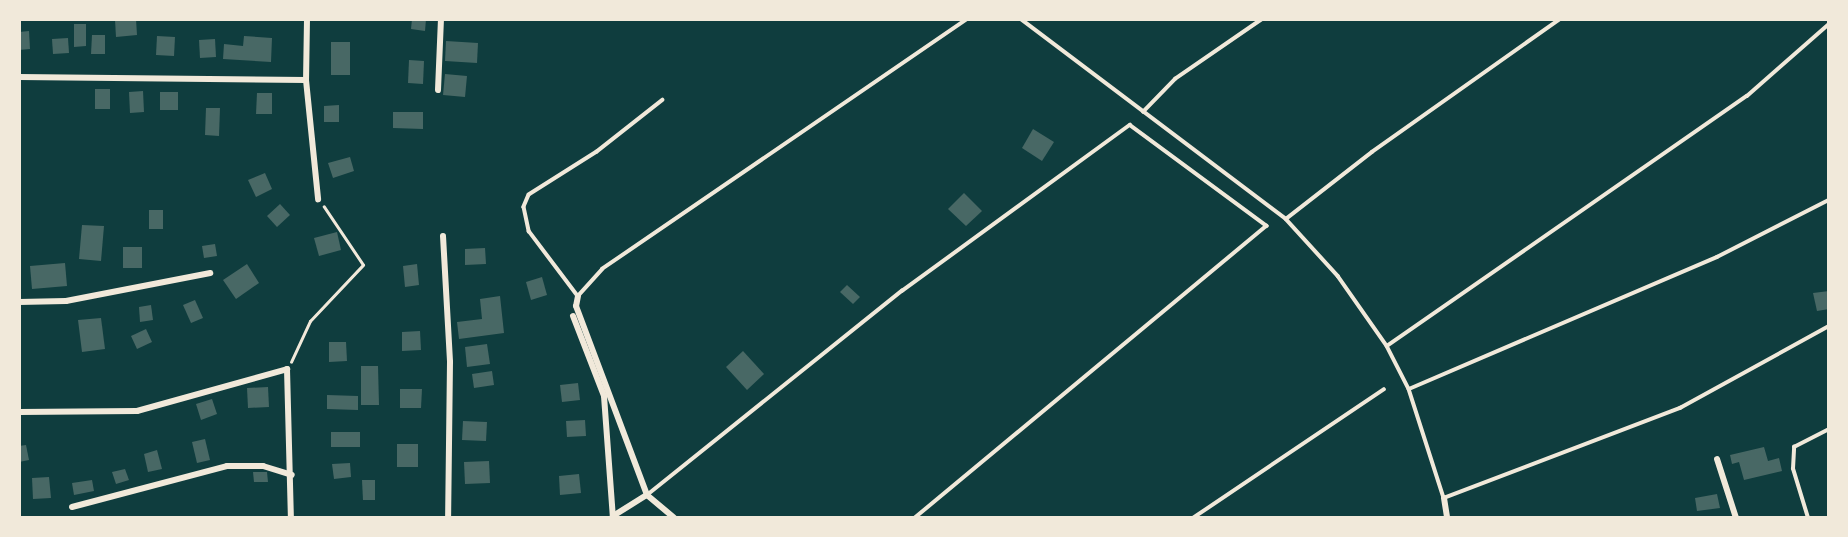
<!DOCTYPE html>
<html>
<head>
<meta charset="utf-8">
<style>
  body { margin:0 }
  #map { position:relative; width:1848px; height:537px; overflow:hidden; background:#0f3d3e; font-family:Manrope,sans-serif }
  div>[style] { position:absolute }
  .building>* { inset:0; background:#486865 }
  .path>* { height:2.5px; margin:-1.25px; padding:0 1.25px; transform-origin:1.25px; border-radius:1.25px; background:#f1e9da }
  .service>* { height:3.5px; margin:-1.75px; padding:0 1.75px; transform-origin:1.75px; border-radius:1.75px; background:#f1e9da }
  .minor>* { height:6px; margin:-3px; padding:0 3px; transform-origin:3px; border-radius:3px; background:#f1e9da }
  span { translate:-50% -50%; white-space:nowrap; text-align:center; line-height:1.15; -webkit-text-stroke:5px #f1e9da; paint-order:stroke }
  .frame { position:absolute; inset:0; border:21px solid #f1e9da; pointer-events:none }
</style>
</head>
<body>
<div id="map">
  <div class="building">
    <div style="clip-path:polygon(136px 19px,137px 35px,116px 37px,115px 20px)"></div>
    <div style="clip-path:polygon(412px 19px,426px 19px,425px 31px,411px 29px)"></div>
    <div style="clip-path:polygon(74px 24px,86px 24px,86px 46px,74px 47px)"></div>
    <div style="clip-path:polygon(29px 31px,30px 49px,19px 50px,19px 32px)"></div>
    <div style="clip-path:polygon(92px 35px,105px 35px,105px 54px,91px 54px)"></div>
    <div style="clip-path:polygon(157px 36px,175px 37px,174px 56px,156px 55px)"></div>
    <div style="clip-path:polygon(244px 36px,272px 38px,271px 62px,223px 59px,224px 44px,243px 46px)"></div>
    <div style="clip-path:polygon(68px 38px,69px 53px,53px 54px,52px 39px)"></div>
    <div style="clip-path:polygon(215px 39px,216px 57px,200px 58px,199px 40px)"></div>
    <div style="clip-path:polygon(446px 41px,478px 43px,477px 63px,445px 61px)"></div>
    <div style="clip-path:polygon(331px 42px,350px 42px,350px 75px,331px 75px)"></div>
    <div style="clip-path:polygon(409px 60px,424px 61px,423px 84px,408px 83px)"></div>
    <div style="clip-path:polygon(445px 74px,467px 76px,465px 97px,443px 95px)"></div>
    <div style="clip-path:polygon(95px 89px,110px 89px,110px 109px,95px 109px)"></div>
    <div style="clip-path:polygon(143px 91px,144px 112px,130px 113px,129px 92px)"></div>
    <div style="clip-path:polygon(160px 92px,178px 92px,178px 110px,160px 110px)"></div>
    <div style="clip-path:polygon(257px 93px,272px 93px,272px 114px,256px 114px)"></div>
    <div style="clip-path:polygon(339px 105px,339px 122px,324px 122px,324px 106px)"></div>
    <div style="clip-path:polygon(206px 108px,220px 108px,219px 136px,205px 135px)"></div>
    <div style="clip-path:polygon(393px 112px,423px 112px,423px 129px,393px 128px)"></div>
    <div style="clip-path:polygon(1033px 129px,1054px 142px,1042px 161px,1022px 148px)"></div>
    <div style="clip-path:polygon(350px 157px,354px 171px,333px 178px,328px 163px)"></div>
    <div style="clip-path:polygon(265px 173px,272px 189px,256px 197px,248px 180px)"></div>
    <div style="clip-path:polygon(964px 193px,982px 211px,966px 226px,948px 209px)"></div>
    <div style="clip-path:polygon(280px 204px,290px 215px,277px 227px,267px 216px)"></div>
    <div style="clip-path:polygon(149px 210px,163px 210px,163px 229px,149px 229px)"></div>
    <div style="clip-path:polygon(82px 225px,104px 226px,101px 261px,79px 259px)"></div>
    <div style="clip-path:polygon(337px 232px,341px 250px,319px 256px,314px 238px)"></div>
    <div style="clip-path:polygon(215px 244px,217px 256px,204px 258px,202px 246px)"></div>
    <div style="clip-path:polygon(123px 247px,142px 247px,142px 268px,123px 268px)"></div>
    <div style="clip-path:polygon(485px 248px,486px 264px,465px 265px,465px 249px)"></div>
    <div style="clip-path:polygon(65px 263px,67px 286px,32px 289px,30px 266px)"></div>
    <div style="clip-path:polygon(247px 264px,259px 283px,236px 299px,223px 280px)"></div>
    <div style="clip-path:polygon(417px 264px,419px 285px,405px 287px,403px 266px)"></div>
    <div style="clip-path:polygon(542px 277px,547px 295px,531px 300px,526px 282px)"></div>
    <div style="clip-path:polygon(847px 285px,860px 297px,853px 304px,840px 292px)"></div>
    <div style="clip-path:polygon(1829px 291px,1829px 309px,1817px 311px,1813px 293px)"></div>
    <div style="clip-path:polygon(500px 296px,504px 333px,459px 339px,457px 322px,482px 319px,480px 299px)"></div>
    <div style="clip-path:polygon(195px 300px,203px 318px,191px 323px,183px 305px)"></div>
    <div style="clip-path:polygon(151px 305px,153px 320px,140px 322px,139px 307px)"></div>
    <div style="clip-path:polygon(101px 318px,105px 349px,82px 352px,78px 320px)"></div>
    <div style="clip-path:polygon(146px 329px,152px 342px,137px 349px,131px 336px)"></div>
    <div style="clip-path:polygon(420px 331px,421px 350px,402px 351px,402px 332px)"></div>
    <div style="clip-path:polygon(329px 342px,346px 342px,347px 361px,329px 362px)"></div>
    <div style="clip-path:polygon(487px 344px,490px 364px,467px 367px,465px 347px)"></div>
    <div style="clip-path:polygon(743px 351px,764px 374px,747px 390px,726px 367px)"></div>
    <div style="clip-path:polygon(361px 366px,378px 366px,379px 405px,361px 405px)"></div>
    <div style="clip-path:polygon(492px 371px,494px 385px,474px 388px,472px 374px)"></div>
    <div style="clip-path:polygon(578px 383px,580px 400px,562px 402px,560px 385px)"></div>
    <div style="clip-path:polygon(268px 387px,269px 407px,248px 408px,247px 388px)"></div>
    <div style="clip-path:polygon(400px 389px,422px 389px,421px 408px,400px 408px)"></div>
    <div style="clip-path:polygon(327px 395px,358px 396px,358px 410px,327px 409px)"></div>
    <div style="clip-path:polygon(212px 399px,217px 414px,201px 420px,196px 404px)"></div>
    <div style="clip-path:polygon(585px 420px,586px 436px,567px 437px,566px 421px)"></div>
    <div style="clip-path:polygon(463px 421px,487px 422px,486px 441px,462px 440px)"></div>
    <div style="clip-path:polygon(331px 432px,360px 432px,360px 447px,331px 447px)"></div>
    <div style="clip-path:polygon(205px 439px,210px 460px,197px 463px,192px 442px)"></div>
    <div style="clip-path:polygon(397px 444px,418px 444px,418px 467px,397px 467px)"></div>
    <div style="clip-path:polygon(26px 445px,29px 460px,19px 462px,19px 446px)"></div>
    <div style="clip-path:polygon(1764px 447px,1768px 461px,1779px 458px,1782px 471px,1744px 480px,1739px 462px,1732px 464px,1730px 455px)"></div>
    <div style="clip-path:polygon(157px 450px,162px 469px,148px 472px,144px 454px)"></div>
    <div style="clip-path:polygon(489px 461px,490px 483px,465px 484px,464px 462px)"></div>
    <div style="clip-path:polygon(350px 463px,351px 477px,334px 479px,332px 464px)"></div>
    <div style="clip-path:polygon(125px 469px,129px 480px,116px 484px,112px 472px)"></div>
    <div style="clip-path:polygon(253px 472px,267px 472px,268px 482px,254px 482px)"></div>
    <div style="clip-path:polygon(579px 474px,581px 493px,560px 495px,559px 476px)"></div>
    <div style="clip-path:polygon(49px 477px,51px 498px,33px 499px,32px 478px)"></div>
    <div style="clip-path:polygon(92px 480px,94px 491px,74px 495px,72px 483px)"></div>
    <div style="clip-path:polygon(362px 480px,375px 480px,375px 500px,363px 500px)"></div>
    <div style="clip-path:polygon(1717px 494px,1720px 508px,1697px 511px,1695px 498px)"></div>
  </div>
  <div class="path">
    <div style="left:291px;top:362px;width:45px;rotate:-65.1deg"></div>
    <div style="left:310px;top:321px;width:77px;rotate:-46.6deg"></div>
    <div style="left:363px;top:265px;width:70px;rotate:-123.9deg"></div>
  </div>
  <div class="service">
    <div style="left:1021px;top:19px;width:332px;rotate:37deg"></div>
    <div style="left:1286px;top:219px;width:77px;rotate:47.6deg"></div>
    <div style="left:1338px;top:276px;width:85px;rotate:55deg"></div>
    <div style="left:1387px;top:346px;width:48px;rotate:62.9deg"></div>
    <div style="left:1409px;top:389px;width:114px;rotate:72.2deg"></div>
    <div style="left:1444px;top:498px;width:253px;rotate:-20.9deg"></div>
    <div style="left:1680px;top:408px;width:170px;rotate:-28.8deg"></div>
    <div style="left:663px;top:100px;width:84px;rotate:141.8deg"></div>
    <div style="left:597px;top:152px;width:80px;rotate:147.7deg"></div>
    <div style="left:529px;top:195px;width:13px;rotate:113deg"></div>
    <div style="left:524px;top:207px;width:25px;rotate:78deg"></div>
    <div style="left:529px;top:231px;width:81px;rotate:53deg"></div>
    <div style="left:578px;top:296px;width:36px;rotate:-48deg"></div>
    <div style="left:602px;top:269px;width:442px;rotate:-34.4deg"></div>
    <div style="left:1143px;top:112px;width:46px;rotate:-45.9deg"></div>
    <div style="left:1175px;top:79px;width:106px;rotate:-34.6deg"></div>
    <div style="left:1286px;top:219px;width:109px;rotate:-37.9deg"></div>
    <div style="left:1372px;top:152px;width:230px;rotate:-35.3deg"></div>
    <div style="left:1387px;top:346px;width:438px;rotate:-34.8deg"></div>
    <div style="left:1747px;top:96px;width:109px;rotate:-41.3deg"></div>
    <div style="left:1409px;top:389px;width:335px;rotate:-23.2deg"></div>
    <div style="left:1717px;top:257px;width:126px;rotate:-27deg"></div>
    <div style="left:647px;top:495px;width:327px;rotate:-38.7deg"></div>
    <div style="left:902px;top:291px;width:282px;rotate:-36.1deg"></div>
    <div style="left:1130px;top:125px;width:170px;rotate:36.4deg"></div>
    <div style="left:1267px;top:226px;width:457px;rotate:140.3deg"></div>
    <div style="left:1193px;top:518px;width:230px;rotate:-34deg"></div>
    <div style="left:1808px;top:518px;width:51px;rotate:-107deg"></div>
    <div style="left:1793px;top:469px;width:22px;rotate:-87deg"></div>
    <div style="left:1794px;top:447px;width:39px;rotate:-27deg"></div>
  </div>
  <div class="minor">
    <div style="left:307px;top:19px;width:61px;rotate:90.9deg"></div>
    <div style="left:306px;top:80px;width:120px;rotate:84.2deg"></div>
    <div style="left:19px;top:77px;width:287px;rotate:0.6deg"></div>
    <div style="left:438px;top:90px;width:71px;rotate:-87.6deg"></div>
    <div style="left:443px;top:236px;width:126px;rotate:86.8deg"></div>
    <div style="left:450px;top:362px;width:156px;rotate:90.7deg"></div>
    <div style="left:578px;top:296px;width:10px;rotate:101deg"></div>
    <div style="left:576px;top:306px;width:202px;rotate:69.4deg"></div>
    <div style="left:647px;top:495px;width:35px;rotate:40deg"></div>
    <div style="left:19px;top:302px;width:47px;rotate:-1.2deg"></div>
    <div style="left:66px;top:301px;width:147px;rotate:-11deg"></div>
    <div style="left:573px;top:316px;width:86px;rotate:68.8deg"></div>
    <div style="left:604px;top:396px;width:122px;rotate:85.8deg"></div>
    <div style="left:19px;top:412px;width:118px;rotate:-0.5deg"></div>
    <div style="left:137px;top:411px;width:156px;rotate:-15.6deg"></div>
    <div style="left:287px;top:369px;width:149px;rotate:88.5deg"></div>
    <div style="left:1717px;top:459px;width:62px;rotate:72.1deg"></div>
    <div style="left:1444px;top:498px;width:20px;rotate:81deg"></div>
    <div style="left:72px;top:507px;width:160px;rotate:-14.8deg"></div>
    <div style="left:227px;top:466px;width:36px"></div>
    <div style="left:263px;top:466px;width:30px;rotate:17deg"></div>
    <div style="left:613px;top:516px;width:40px;rotate:-32deg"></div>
  </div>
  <div class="frame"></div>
</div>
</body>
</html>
